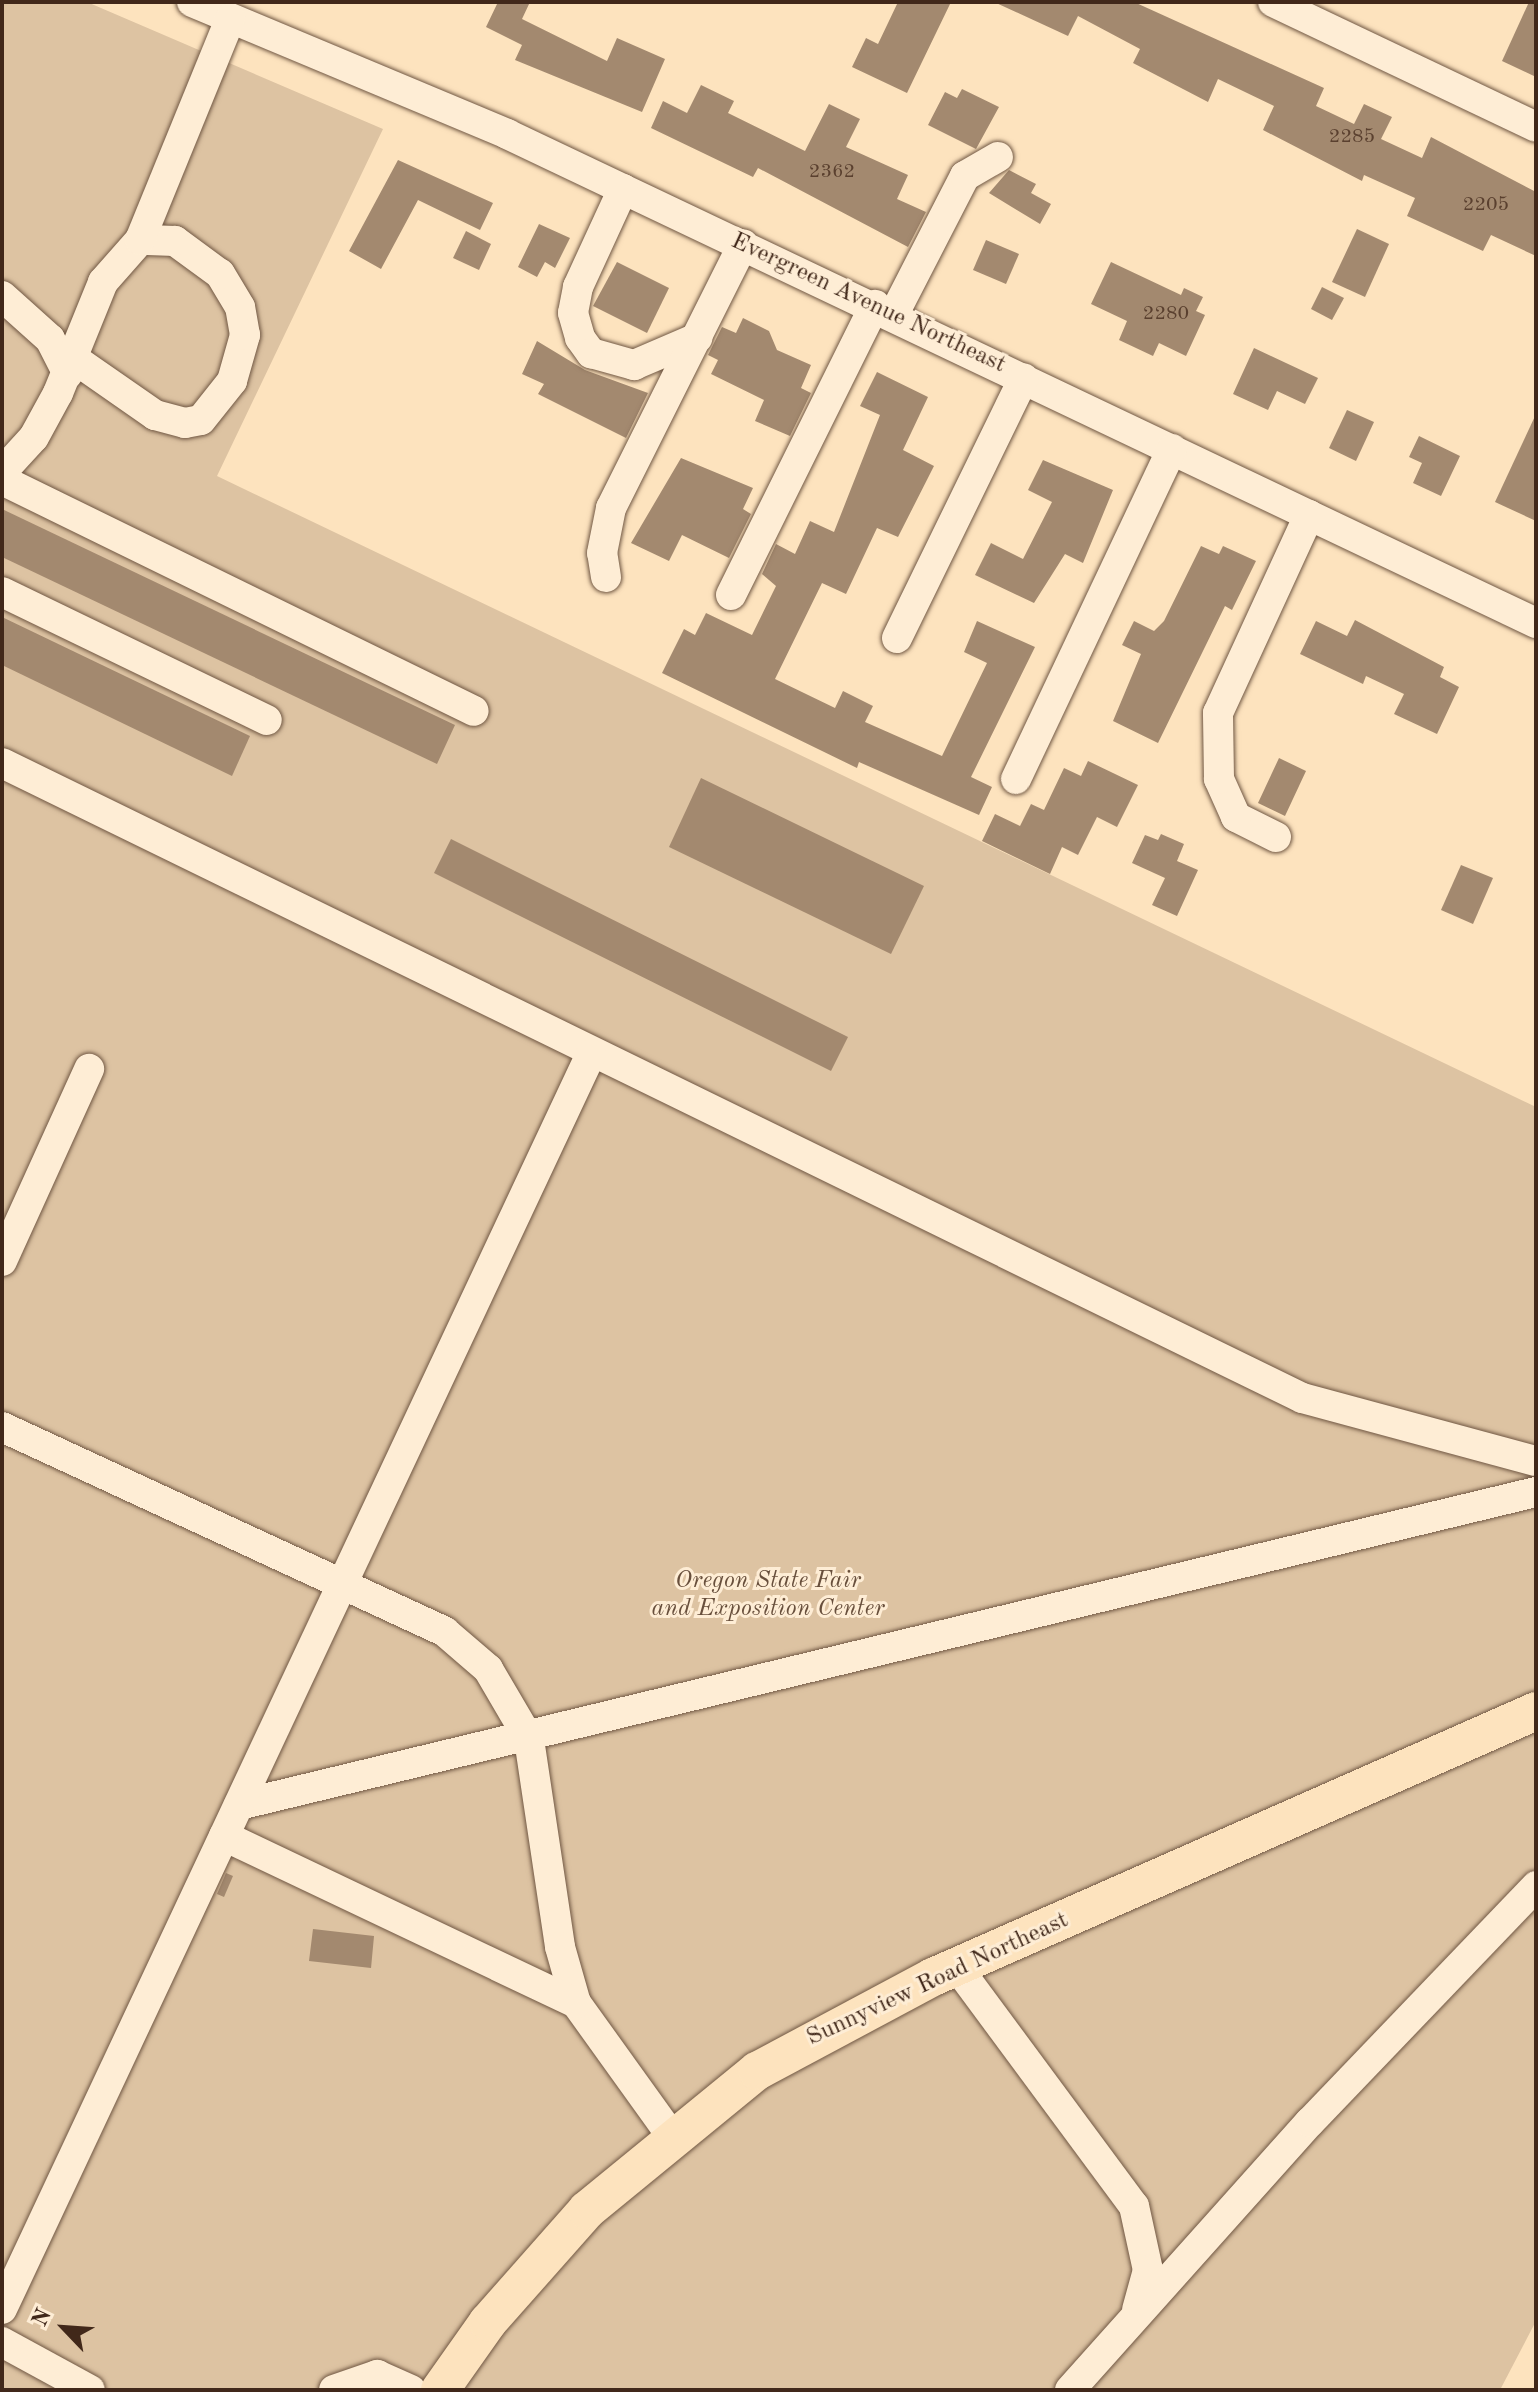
<!DOCTYPE html>
<html>
<head>
<meta charset="utf-8">
<style>
  body { margin:0 }
  #map { position:relative; width:1538px; height:2392px; overflow:hidden; background:#fde3be; font-family:"Old Standard TT",serif }
  div>[style] { position:absolute }
  .green>* { inset:0; background:#ddc3a2 }
  .building>* { inset:0; background:#a3896f }
  .roads { filter:drop-shadow(0 0 2px #705743) drop-shadow(0 0 2px #705743) }
  .minor>* { height:30px; margin:-15px; padding:0 15px; transform-origin:15px; border-radius:15px; background:#feedd5 }
  .major>* { height:38px; margin:-19px; padding:0 19px; transform-origin:19px; border-radius:19px; background:#fde3be }
  span { translate:-50% -50%; white-space:nowrap; text-align:center; line-height:1.15; -webkit-text-stroke:6px #feedd5; paint-order:stroke }
  .number-label { font-size:20px; color:#5a402f }
  .number-label span { -webkit-text-stroke-width:0 }
  .street-label { font-size:24px; color:#41281a }
  .park-label { font-size:24px; color:#684f3c; font-style:italic }
  .frame { position:absolute; inset:0; border:4px solid #41281a; pointer-events:none }
  .north { position:absolute; left:24px; top:2288px; width:80px; height:80px; -webkit-text-stroke:6px #feedd5; paint-order:stroke; rotate:295deg; font-size:22px; font-weight:700; line-height:32px; text-align:center; color:#41281a }
  .north::after { content:''; display:block; margin:auto; width:28px; height:36px; background:#41281a; clip-path:polygon(50% 0,100% 100%,50% 72%,0 100%) }
</style>
</head>
<body>
<div id="map">
  <div class="green">
    <div style="clip-path:polygon(2px 2px,87px 2px,383px 129px,217px 476px,1536px 1107px,1536px 2321px,1500px 2390px,2px 2390px)"></div>
  </div>
  <div class="building">
    <div style="clip-path:polygon(498px 2px,530px 2px,522px 19px,607px 61px,617px 38px,665px 59px,642px 112px,515px 60px,522px 45px,486px 27px)"></div>
    <div style="clip-path:polygon(898px 2px,951px 2px,907px 93px,852px 67px,866px 38px,878px 44px)"></div>
    <div style="clip-path:polygon(994px 2px,1134px 2px,1324px 88px,1316px 106px,1354px 124px,1364px 104px,1392px 117px,1381px 139px,1422px 158px,1431px 137px,1536px 192px,1536px 256px,1491px 235px,1483px 251px,1407px 216px,1415px 198px,1364px 175px,1362px 181px,1263px 130px,1274px 106px,1218px 79px,1208px 102px,1133px 63px,1140px 49px,1078px 16px,1068px 36px)"></div>
    <div style="clip-path:polygon(1529px 2px,1536px 2px,1536px 77px,1502px 61px)"></div>
    <div style="clip-path:polygon(701px 85px,734px 101px,728px 113px,805px 151px,829px 104px,860px 119px,846px 147px,908px 175px,897px 199px,926px 212px,908px 247px,758px 168px,753px 177px,651px 128px,663px 101px,687px 113px)"></div>
    <div style="clip-path:polygon(962px 89px,999px 107px,976px 149px,928px 125px,945px 92px,957px 98px)"></div>
    <div style="clip-path:polygon(398px 160px,493px 203px,480px 230px,418px 200px,381px 269px,349px 251px)"></div>
    <div style="clip-path:polygon(1009px 170px,1036px 184px,1031px 193px,1051px 204px,1040px 224px,989px 193px)"></div>
    <div style="clip-path:polygon(539px 224px,570px 238px,555px 268px,545px 262px,537px 277px,518px 267px)"></div>
    <div style="clip-path:polygon(1357px 229px,1389px 244px,1365px 297px,1332px 282px)"></div>
    <div style="clip-path:polygon(466px 231px,491px 244px,479px 270px,453px 258px)"></div>
    <div style="clip-path:polygon(986px 240px,1019px 254px,1006px 284px,973px 270px)"></div>
    <div style="clip-path:polygon(617px 262px,669px 288px,647px 333px,593px 306px)"></div>
    <div style="clip-path:polygon(1111px 262px,1181px 295px,1184px 288px,1203px 297px,1196px 311px,1205px 315px,1186px 356px,1159px 343px,1153px 356px,1119px 340px,1127px 321px,1091px 304px)"></div>
    <div style="clip-path:polygon(1322px 287px,1344px 298px,1332px 320px,1311px 309px)"></div>
    <div style="clip-path:polygon(743px 318px,769px 331px,777px 350px,811px 365px,801px 388px,811px 393px,790px 436px,755px 421px,764px 400px,711px 374px,718px 360px,708px 355px,722px 327px,736px 333px)"></div>
    <div style="clip-path:polygon(537px 341px,585px 370px,648px 393px,626px 438px,538px 394px,544px 384px,522px 374px)"></div>
    <div style="clip-path:polygon(1254px 348px,1318px 378px,1305px 404px,1277px 391px,1268px 410px,1233px 394px)"></div>
    <div style="clip-path:polygon(877px 372px,928px 397px,903px 450px,934px 466px,898px 537px,877px 528px,846px 594px,822px 583px,775px 679px,835px 708px,843px 691px,873px 706px,865px 722px,942px 756px,987px 663px,964px 652px,977px 621px,1035px 647px,971px 777px,992px 787px,979px 815px,859px 762px,857px 768px,662px 673px,684px 629px,695px 635px,706px 613px,752px 635px,776px 586px,762px 574px,776px 544px,795px 554px,810px 521px,834px 532px,880px 415px,860px 406px)"></div>
    <div style="clip-path:polygon(1347px 410px,1374px 422px,1356px 461px,1329px 448px)"></div>
    <div style="clip-path:polygon(1536px 414px,1536px 521px,1495px 502px)"></div>
    <div style="clip-path:polygon(1419px 436px,1460px 456px,1441px 496px,1413px 483px,1422px 463px,1409px 457px)"></div>
    <div style="clip-path:polygon(681px 458px,753px 488px,743px 509px,751px 514px,729px 558px,682px 535px,669px 561px,631px 543px)"></div>
    <div style="clip-path:polygon(1043px 460px,1113px 490px,1083px 563px,1065px 554px,1034px 603px,975px 575px,991px 543px,1023px 559px,1052px 502px,1028px 490px)"></div>
    <div style="clip-path:polygon(2px 509px,455px 725px,437px 764px,2px 557px)"></div>
    <div style="clip-path:polygon(1201px 546px,1219px 554px,1223px 546px,1256px 561px,1232px 610px,1225px 606px,1158px 743px,1113px 721px,1141px 654px,1122px 645px,1134px 621px,1154px 631px,1164px 621px)"></div>
    <div style="clip-path:polygon(2px 617px,250px 736px,232px 776px,2px 665px)"></div>
    <div style="clip-path:polygon(1355px 620px,1444px 667px,1440px 677px,1459px 687px,1437px 734px,1394px 714px,1404px 694px,1366px 676px,1363px 684px,1300px 654px,1316px 621px,1347px 636px)"></div>
    <div style="clip-path:polygon(1279px 758px,1306px 771px,1285px 816px,1258px 803px)"></div>
    <div style="clip-path:polygon(1088px 761px,1138px 785px,1117px 827px,1097px 817px,1078px 855px,1062px 847px,1050px 874px,982px 841px,995px 814px,1020px 826px,1031px 804px,1044px 810px,1064px 768px,1081px 776px)"></div>
    <div style="clip-path:polygon(701px 778px,924px 886px,891px 954px,669px 847px)"></div>
    <div style="clip-path:polygon(1161px 834px,1184px 844px,1177px 861px,1198px 870px,1177px 916px,1152px 905px,1165px 878px,1132px 863px,1145px 835px,1158px 840px)"></div>
    <div style="clip-path:polygon(451px 839px,848px 1037px,831px 1071px,434px 873px)"></div>
    <div style="clip-path:polygon(1461px 865px,1493px 878px,1473px 924px,1441px 910px)"></div>
    <div style="clip-path:polygon(226px 1873px,233px 1876px,224px 1897px,217px 1894px)"></div>
    <div style="clip-path:polygon(313px 1929px,374px 1936px,371px 1968px,309px 1961px)"></div>
  </div>
  <div class="roads">
    <div class="minor">
      <div style="left:192px;top:2px;width:342px;rotate:22.7deg"></div>
      <div style="left:507px;top:134px;width:1139px;rotate:25.42deg"></div>
      <div style="left:1273px;top:2px;width:291px;rotate:25.4deg"></div>
      <div style="left:623px;top:189px;width:108px;rotate:114.7deg"></div>
      <div style="left:578px;top:287px;width:26px;rotate:101deg"></div>
      <div style="left:573px;top:313px;width:26px;rotate:74deg"></div>
      <div style="left:580px;top:338px;width:19px;rotate:54deg"></div>
      <div style="left:591px;top:353px;width:45px;rotate:15.6deg"></div>
      <div style="left:634px;top:365px;width:69px;rotate:-23.2deg"></div>
      <div style="left:2px;top:296px;width:64px;rotate:41.9deg"></div>
      <div style="left:50px;top:339px;width:39px;rotate:63deg"></div>
      <div style="left:894px;top:314px;width:155px;rotate:-62.8deg"></div>
      <div style="left:965px;top:176px;width:38px;rotate:-30deg"></div>
      <div style="left:73px;top:358px;width:100px;rotate:34.8deg"></div>
      <div style="left:155px;top:415px;width:31px;rotate:15deg"></div>
      <div style="left:185px;top:423px;width:16px;rotate:-11deg"></div>
      <div style="left:201px;top:420px;width:50px;rotate:-51.5deg"></div>
      <div style="left:232px;top:381px;width:48px;rotate:-74.2deg"></div>
      <div style="left:245px;top:335px;width:28px;rotate:-100deg"></div>
      <div style="left:240px;top:307px;width:39px;rotate:-121deg"></div>
      <div style="left:220px;top:274px;width:56px;rotate:-143.7deg"></div>
      <div style="left:175px;top:241px;width:35px;rotate:-178deg"></div>
      <div style="left:2px;top:472px;width:47px;rotate:-47.6deg"></div>
      <div style="left:34px;top:437px;width:50px;rotate:-61.4deg"></div>
      <div style="left:58px;top:393px;width:120px;rotate:-67.9deg"></div>
      <div style="left:103px;top:282px;width:56px;rotate:-48.6deg"></div>
      <div style="left:140px;top:240px;width:239px;rotate:-67.8deg"></div>
      <div style="left:2px;top:480px;width:525px;rotate:26.08deg"></div>
      <div style="left:606px;top:577px;width:24px;rotate:-99deg"></div>
      <div style="left:602px;top:553px;width:46px;rotate:-78.7deg"></div>
      <div style="left:611px;top:508px;width:295px;rotate:-63.4deg"></div>
      <div style="left:2px;top:592px;width:294px;rotate:25.8deg"></div>
      <div style="left:731px;top:595px;width:324px;rotate:-63.6deg"></div>
      <div style="left:897px;top:638px;width:289px;rotate:-64deg"></div>
      <div style="left:2px;top:763px;width:1447px;rotate:26.03deg"></div>
      <div style="left:1302px;top:1398px;width:242px;rotate:15.1deg"></div>
      <div style="left:1016px;top:779px;width:365px;rotate:-64.7deg"></div>
      <div style="left:1276px;top:837px;width:45px;rotate:-153.4deg"></div>
      <div style="left:1236px;top:817px;width:42px;rotate:-114.1deg"></div>
      <div style="left:1219px;top:779px;width:66px;rotate:-90.9deg"></div>
      <div style="left:1218px;top:713px;width:218px;rotate:-65.3deg"></div>
      <div style="left:2px;top:1261px;width:211px;rotate:-65.6deg"></div>
      <div style="left:2px;top:1427px;width:488px;rotate:24.8deg"></div>
      <div style="left:445px;top:1632px;width:57px;rotate:40.7deg"></div>
      <div style="left:488px;top:1669px;width:81px;rotate:59.6deg"></div>
      <div style="left:529px;top:1739px;width:210px;rotate:81.5deg"></div>
      <div style="left:560px;top:1947px;width:58px;rotate:74.1deg"></div>
      <div style="left:576px;top:2003px;width:163px;rotate:54.3deg"></div>
      <div style="left:239px;top:1805px;width:1334px;rotate:-13.57deg"></div>
      <div style="left:224px;top:1836px;width:390px;rotate:25.4deg"></div>
      <div style="left:957px;top:1967px;width:297px;rotate:53.5deg"></div>
      <div style="left:1134px;top:2206px;width:66px;rotate:77.7deg"></div>
      <div style="left:1148px;top:2270px;width:41px;rotate:105.4deg"></div>
      <div style="left:2px;top:2309px;width:1386px;rotate:-64.86deg"></div>
      <div style="left:2px;top:2342px;width:100px;rotate:28.6deg"></div>
      <div style="left:334px;top:2390px;width:46px;rotate:-19.2deg"></div>
      <div style="left:377px;top:2375px;width:37px;rotate:24deg"></div>
      <div style="left:1070px;top:2390px;width:360px;rotate:-48.2deg"></div>
      <div style="left:1310px;top:2122px;width:327px;rotate:-46.2deg"></div>
    </div>
    <div class="major">
      <div style="left:440px;top:2390px;width:83px;rotate:-54.8deg"></div>
      <div style="left:488px;top:2322px;width:149px;rotate:-48.5deg"></div>
      <div style="left:587px;top:2210px;width:220px;rotate:-39.3deg"></div>
      <div style="left:757px;top:2071px;width:200px;rotate:-28.1deg"></div>
      <div style="left:933px;top:1977px;width:659px;rotate:-23.8deg"></div>
    </div>
  </div>
  <div class="number-label">
    <span style="left:1352px;top:137px">2285</span>
    <span style="left:832px;top:172px">2362</span>
    <span style="left:1486px;top:205px">2205</span>
    <span style="left:1166px;top:314px">2280</span>
  </div>
  <div class="street-label">
    <span style="left:868px;top:304px;rotate:25deg">Evergreen Avenue Northeast</span>
    <span style="left:938px;top:1980px;rotate:-25deg">Sunnyview Road Northeast</span>
  </div>
  <div class="park-label">
    <span style="left:768px;top:1596px">Oregon State Fair<br>and Exposition Center</span>
  </div>
  <div class="frame"></div>
  <div class="north">N</div>
</div>
</body>
</html>
